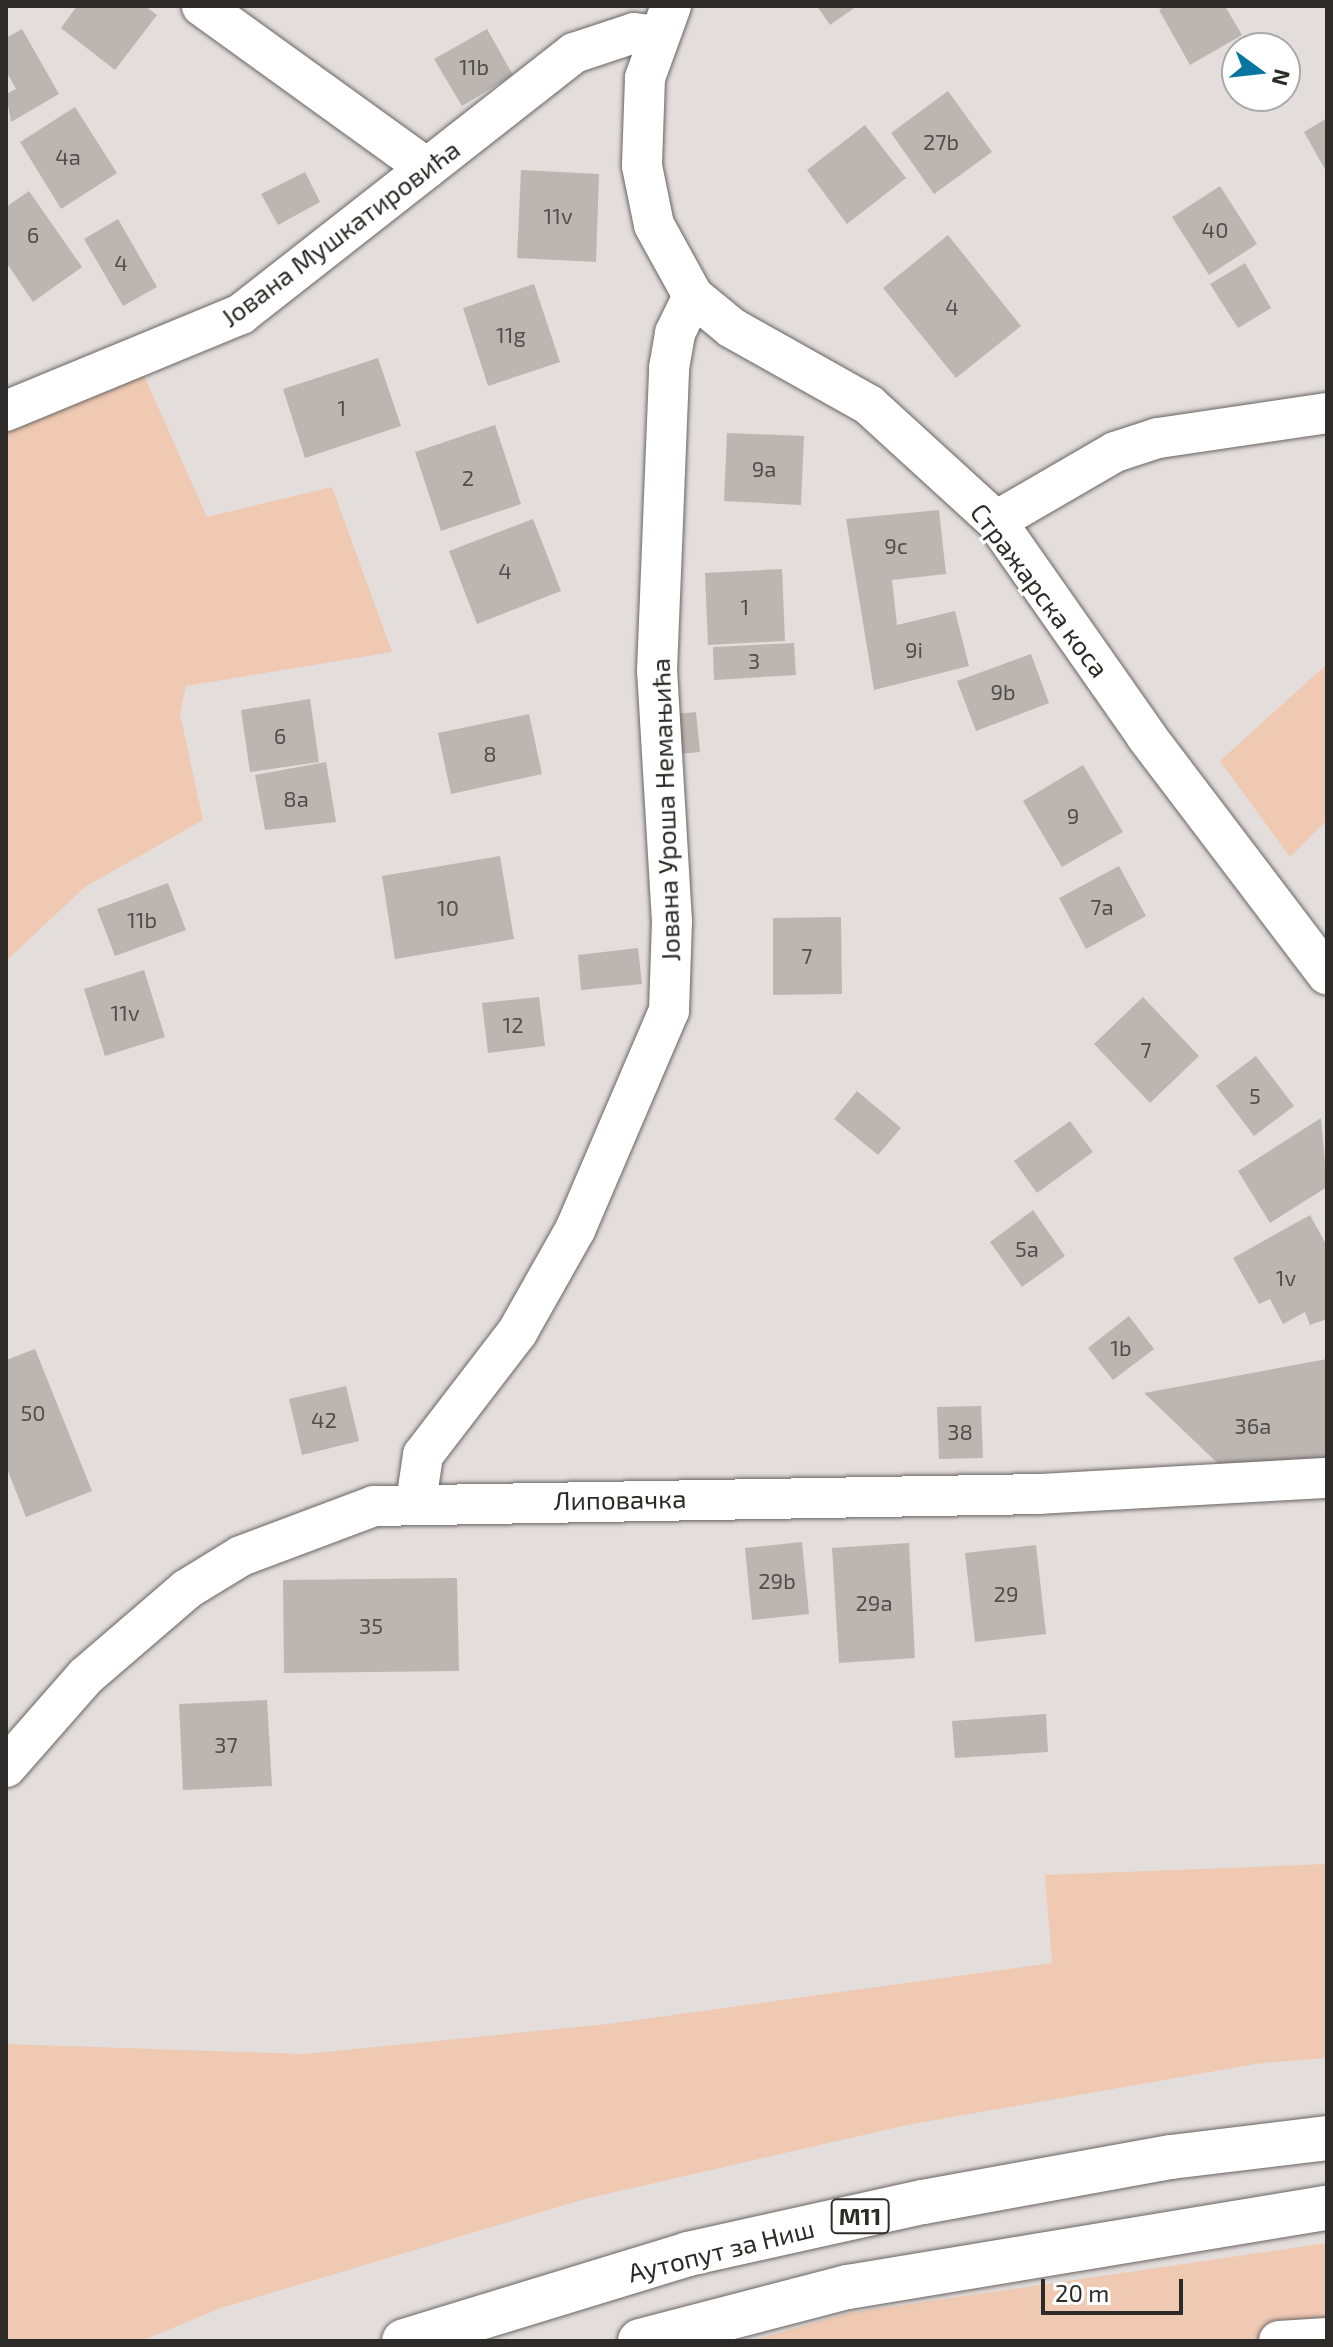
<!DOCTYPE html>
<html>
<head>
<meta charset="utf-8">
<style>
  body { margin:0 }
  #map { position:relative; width:1333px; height:2347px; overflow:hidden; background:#e3dedb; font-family:"Exo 2",sans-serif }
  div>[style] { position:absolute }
  .green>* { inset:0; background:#efc9b2 }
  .building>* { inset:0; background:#bcb6b3 }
  .roads { filter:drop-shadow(0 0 2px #6a6562) drop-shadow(0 0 2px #6a6562) }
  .minor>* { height:40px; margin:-20px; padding:0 20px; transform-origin:20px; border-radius:20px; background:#fff }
  .trunk>* { height:44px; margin:-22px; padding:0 22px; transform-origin:22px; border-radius:22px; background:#fff }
  span { translate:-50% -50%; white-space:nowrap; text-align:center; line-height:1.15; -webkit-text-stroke:6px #fff; paint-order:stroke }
  .number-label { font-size:22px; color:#514e4c }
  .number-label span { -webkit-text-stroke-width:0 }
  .shield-label span { padding:2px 6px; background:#fff; border:2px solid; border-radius:6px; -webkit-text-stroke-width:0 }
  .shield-label { font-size:24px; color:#2d2b2a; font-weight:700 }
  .street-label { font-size:26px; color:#2d2b2a }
  .frame { position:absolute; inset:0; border:8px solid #2d2b2a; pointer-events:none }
  .north { position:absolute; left:1221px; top:32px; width:80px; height:80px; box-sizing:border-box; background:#fff; border:2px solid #abaaaa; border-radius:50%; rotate:105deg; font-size:22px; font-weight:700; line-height:32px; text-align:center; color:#2d2b2a }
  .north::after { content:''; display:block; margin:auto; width:28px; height:36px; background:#0875a0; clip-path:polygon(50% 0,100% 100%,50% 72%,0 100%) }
  .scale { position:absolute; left:1041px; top:2279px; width:142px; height:36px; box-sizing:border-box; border:4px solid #2d2b2a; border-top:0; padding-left:10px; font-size:24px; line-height:28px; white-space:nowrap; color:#2d2b2a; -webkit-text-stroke:6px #fff; paint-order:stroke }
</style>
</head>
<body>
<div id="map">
  <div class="green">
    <div style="clip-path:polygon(138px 362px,207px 517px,332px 487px,392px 652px,186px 686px,180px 714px,203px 820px,85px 887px,6px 961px,6px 411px)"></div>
    <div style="clip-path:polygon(1327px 664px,1327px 820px,1290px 857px,1220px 761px)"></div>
    <div style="clip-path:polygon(1327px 1864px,1327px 2058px,1261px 2063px,907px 2125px,585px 2199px,221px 2308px,141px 2341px,6px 2341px,6px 2044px,304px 2054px,608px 2024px,1052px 1963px,1045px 1875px)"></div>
    <div style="clip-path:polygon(1327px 2243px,1327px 2341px,750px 2341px,849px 2313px)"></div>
  </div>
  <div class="building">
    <div style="clip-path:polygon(77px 6px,145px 6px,157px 15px,115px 70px,61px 28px)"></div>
    <div style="clip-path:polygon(817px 6px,857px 6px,830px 25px)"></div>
    <div style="clip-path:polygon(1165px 6px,1225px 6px,1242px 35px,1190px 65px,1159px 10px)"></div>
    <div style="clip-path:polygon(22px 29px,59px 94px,11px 122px,6px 94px,16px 89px,6px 71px,6px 38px)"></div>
    <div style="clip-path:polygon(487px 29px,513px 75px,462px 106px,434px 59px)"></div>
    <div style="clip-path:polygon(948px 91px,992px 152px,934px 194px,891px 133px)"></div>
    <div style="clip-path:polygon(75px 107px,117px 173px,61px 209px,20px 142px)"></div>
    <div style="clip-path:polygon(1327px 118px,1327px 173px,1304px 132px)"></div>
    <div style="clip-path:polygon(865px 125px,906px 178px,847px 224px,807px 170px)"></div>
    <div style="clip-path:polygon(521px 170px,599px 174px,596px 262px,517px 258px)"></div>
    <div style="clip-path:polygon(305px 172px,320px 202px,278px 225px,261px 194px)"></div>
    <div style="clip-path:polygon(1220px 186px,1257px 244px,1209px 275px,1172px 217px)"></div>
    <div style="clip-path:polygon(29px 191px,82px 267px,33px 302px,6px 262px,6px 207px)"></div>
    <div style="clip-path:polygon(118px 219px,157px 287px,123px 306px,84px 239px)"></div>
    <div style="clip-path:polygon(948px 235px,1021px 326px,956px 378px,883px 288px)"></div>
    <div style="clip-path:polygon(1245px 263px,1271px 308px,1238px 328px,1210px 284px)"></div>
    <div style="clip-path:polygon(534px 284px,560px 362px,488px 386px,463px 308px)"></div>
    <div style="clip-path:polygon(378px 358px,401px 426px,305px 458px,283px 389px)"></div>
    <div style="clip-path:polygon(495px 425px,521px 504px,441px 531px,415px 452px)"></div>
    <div style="clip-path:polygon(727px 433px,804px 436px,801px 505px,724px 501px)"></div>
    <div style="clip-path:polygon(939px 510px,946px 574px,892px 580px,897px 625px,955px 611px,969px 666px,874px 690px,846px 519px)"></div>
    <div style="clip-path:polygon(533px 519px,561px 591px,477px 624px,449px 551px)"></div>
    <div style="clip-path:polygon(782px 569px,785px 641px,708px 645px,705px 573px)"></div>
    <div style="clip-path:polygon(794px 643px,796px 675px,714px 680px,713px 647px)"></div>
    <div style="clip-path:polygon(1031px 654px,1049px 703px,976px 731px,957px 681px)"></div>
    <div style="clip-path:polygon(310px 699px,319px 762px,250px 772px,241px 710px)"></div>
    <div style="clip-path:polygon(696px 712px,700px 752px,668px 755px,664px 715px)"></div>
    <div style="clip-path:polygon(529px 714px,542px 774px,451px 794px,438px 733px)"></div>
    <div style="clip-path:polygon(326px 762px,336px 822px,265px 830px,255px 775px)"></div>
    <div style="clip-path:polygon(1083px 765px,1123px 832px,1062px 867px,1023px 801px)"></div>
    <div style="clip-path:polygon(500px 856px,514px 939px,395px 959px,382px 876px)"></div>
    <div style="clip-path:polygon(1119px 866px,1146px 916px,1086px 949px,1059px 898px)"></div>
    <div style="clip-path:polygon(168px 883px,186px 930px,115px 956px,97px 909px)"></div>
    <div style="clip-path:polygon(841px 917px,842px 994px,773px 995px,773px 918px)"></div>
    <div style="clip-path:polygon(638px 948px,642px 984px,581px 990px,578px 955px)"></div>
    <div style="clip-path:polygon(144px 970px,165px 1037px,105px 1056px,84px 989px)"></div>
    <div style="clip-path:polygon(539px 997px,545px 1046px,488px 1053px,482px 1003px)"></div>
    <div style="clip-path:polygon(1143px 997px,1199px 1056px,1150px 1103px,1094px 1044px)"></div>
    <div style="clip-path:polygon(1256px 1056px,1294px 1106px,1254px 1136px,1216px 1086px)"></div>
    <div style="clip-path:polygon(857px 1091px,901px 1128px,878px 1155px,834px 1119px)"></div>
    <div style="clip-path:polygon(1321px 1118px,1327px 1187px,1270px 1223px,1238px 1171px)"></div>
    <div style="clip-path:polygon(1070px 1121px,1093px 1152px,1037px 1193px,1014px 1161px)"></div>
    <div style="clip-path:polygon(1033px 1210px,1065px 1256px,1022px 1287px,990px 1242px)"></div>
    <div style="clip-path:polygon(1310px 1215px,1327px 1246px,1327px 1319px,1310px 1325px,1305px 1312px,1283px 1324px,1270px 1299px,1259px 1304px,1233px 1258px)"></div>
    <div style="clip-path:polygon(1129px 1316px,1154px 1349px,1113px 1380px,1088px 1348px)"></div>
    <div style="clip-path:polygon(35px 1349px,92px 1491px,26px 1517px,6px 1466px,6px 1360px)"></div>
    <div style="clip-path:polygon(1327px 1359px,1327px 1459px,1229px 1474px,1144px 1393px)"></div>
    <div style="clip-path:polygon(346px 1386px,359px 1441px,302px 1455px,289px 1399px)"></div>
    <div style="clip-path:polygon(981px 1406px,983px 1458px,939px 1459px,937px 1407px)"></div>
    <div style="clip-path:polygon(802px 1542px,809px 1614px,752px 1620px,745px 1548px)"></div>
    <div style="clip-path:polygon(909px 1543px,915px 1658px,839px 1663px,832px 1548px)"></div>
    <div style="clip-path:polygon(1036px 1545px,1046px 1634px,975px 1642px,965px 1553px)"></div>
    <div style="clip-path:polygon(457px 1578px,459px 1671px,284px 1673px,283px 1580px)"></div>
    <div style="clip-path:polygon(267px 1700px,272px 1786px,183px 1790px,179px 1704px)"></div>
    <div style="clip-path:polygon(1046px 1714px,1048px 1752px,955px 1758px,952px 1721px)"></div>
  </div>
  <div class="roads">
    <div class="minor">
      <div style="left:202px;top:6px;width:277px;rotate:35.8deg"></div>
      <div style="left:671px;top:6px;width:77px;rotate:109.9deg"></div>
      <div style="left:645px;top:78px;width:88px;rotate:92deg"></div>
      <div style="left:642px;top:166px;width:60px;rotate:78.5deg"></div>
      <div style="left:654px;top:225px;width:81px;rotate:61.2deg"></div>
      <div style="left:693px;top:296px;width:50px;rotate:39.4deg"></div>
      <div style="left:732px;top:328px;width:157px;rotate:29.3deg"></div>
      <div style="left:869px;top:405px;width:172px;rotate:42.4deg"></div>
      <div style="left:996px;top:521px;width:264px;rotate:55deg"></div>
      <div style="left:1147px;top:737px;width:298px;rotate:52.8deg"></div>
      <div style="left:6px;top:411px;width:254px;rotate:-22.4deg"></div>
      <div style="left:241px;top:314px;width:423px;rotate:-38.1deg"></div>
      <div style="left:574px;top:53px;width:63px;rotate:-18.4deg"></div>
      <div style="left:634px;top:33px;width:23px;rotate:7deg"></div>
      <div style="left:996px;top:521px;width:138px;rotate:-30.1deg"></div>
      <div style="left:1115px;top:452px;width:45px;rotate:-18deg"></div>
      <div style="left:1158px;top:438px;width:171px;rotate:-8.4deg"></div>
      <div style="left:416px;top:1502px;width:48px;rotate:-81.5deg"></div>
      <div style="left:423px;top:1455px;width:156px;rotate:-52.5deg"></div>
      <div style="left:518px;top:1331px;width:116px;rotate:-60.6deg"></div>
      <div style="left:575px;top:1230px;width:238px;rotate:-66.8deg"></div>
      <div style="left:669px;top:1011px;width:89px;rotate:-88.1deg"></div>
      <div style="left:672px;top:922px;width:251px;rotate:-93.4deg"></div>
      <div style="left:657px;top:671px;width:303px;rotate:-87.7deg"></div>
      <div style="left:669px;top:368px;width:36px;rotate:-80deg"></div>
      <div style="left:675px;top:333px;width:41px;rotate:-64.1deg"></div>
      <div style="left:6px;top:1767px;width:121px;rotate:-48.7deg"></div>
      <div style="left:86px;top:1676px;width:133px;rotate:-40.7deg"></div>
      <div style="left:187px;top:1589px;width:63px;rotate:-31.4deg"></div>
      <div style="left:241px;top:1556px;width:142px;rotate:-20.6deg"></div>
      <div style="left:374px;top:1506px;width:665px;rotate:-1.03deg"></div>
      <div style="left:1039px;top:1494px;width:288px;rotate:-3.2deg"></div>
      <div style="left:1279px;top:2341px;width:48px;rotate:-3.6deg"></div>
    </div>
    <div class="trunk">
      <div style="left:404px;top:2341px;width:297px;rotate:-17deg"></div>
      <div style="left:688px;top:2254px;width:241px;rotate:-12.5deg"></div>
      <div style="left:923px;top:2202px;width:252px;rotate:-10.3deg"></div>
      <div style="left:1171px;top:2157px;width:157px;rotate:-6.9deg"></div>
      <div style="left:640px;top:2341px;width:215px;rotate:-14.6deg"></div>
      <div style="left:848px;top:2287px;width:485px;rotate:-9.4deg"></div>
    </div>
  </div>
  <div class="number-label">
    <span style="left:474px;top:67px">11b</span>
    <span style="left:941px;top:142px">27b</span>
    <span style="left:68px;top:157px">4a</span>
    <span style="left:558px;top:216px">11v</span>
    <span style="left:1215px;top:230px">40</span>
    <span style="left:33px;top:235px">6</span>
    <span style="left:121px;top:263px">4</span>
    <span style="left:952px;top:307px">4</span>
    <span style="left:511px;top:335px">11g</span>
    <span style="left:342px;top:408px">1</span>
    <span style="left:764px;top:469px">9a</span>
    <span style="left:468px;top:478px">2</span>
    <span style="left:896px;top:546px">9c</span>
    <span style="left:505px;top:571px">4</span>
    <span style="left:745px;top:607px">1</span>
    <span style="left:914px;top:650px">9i</span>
    <span style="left:754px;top:661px">3</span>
    <span style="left:1003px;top:692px">9b</span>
    <span style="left:280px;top:736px">6</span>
    <span style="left:490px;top:754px">8</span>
    <span style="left:296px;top:799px">8a</span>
    <span style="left:1073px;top:816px">9</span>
    <span style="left:1102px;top:907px">7a</span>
    <span style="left:448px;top:908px">10</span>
    <span style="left:142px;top:920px">11b</span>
    <span style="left:807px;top:956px">7</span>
    <span style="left:125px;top:1013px">11v</span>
    <span style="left:513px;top:1025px">12</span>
    <span style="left:1146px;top:1050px">7</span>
    <span style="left:1255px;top:1096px">5</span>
    <span style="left:1027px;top:1249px">5a</span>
    <span style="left:1286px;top:1278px">1v</span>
    <span style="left:1121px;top:1348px">1b</span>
    <span style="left:33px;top:1413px">50</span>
    <span style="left:324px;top:1420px">42</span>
    <span style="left:1253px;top:1426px">36a</span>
    <span style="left:960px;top:1432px">38</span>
    <span style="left:777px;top:1581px">29b</span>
    <span style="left:1006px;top:1594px">29</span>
    <span style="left:874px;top:1603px">29a</span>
    <span style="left:371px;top:1626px">35</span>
    <span style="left:226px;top:1745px">37</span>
  </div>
  <div class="shield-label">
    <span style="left:860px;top:2216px">M11</span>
  </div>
  <div class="street-label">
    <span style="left:340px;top:233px;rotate:-37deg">Јована Мушкатировића</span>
    <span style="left:1040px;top:590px;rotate:53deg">Стражарска коса</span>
    <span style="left:665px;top:810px;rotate:-92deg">Јована Уроша Немањића</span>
    <span style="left:620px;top:1499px;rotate:-1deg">Липовачка</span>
    <span style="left:721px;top:2250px;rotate:-14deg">Аутопут за Ниш</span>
  </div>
  <div class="frame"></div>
  <div class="north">N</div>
  <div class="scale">20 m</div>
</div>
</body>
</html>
